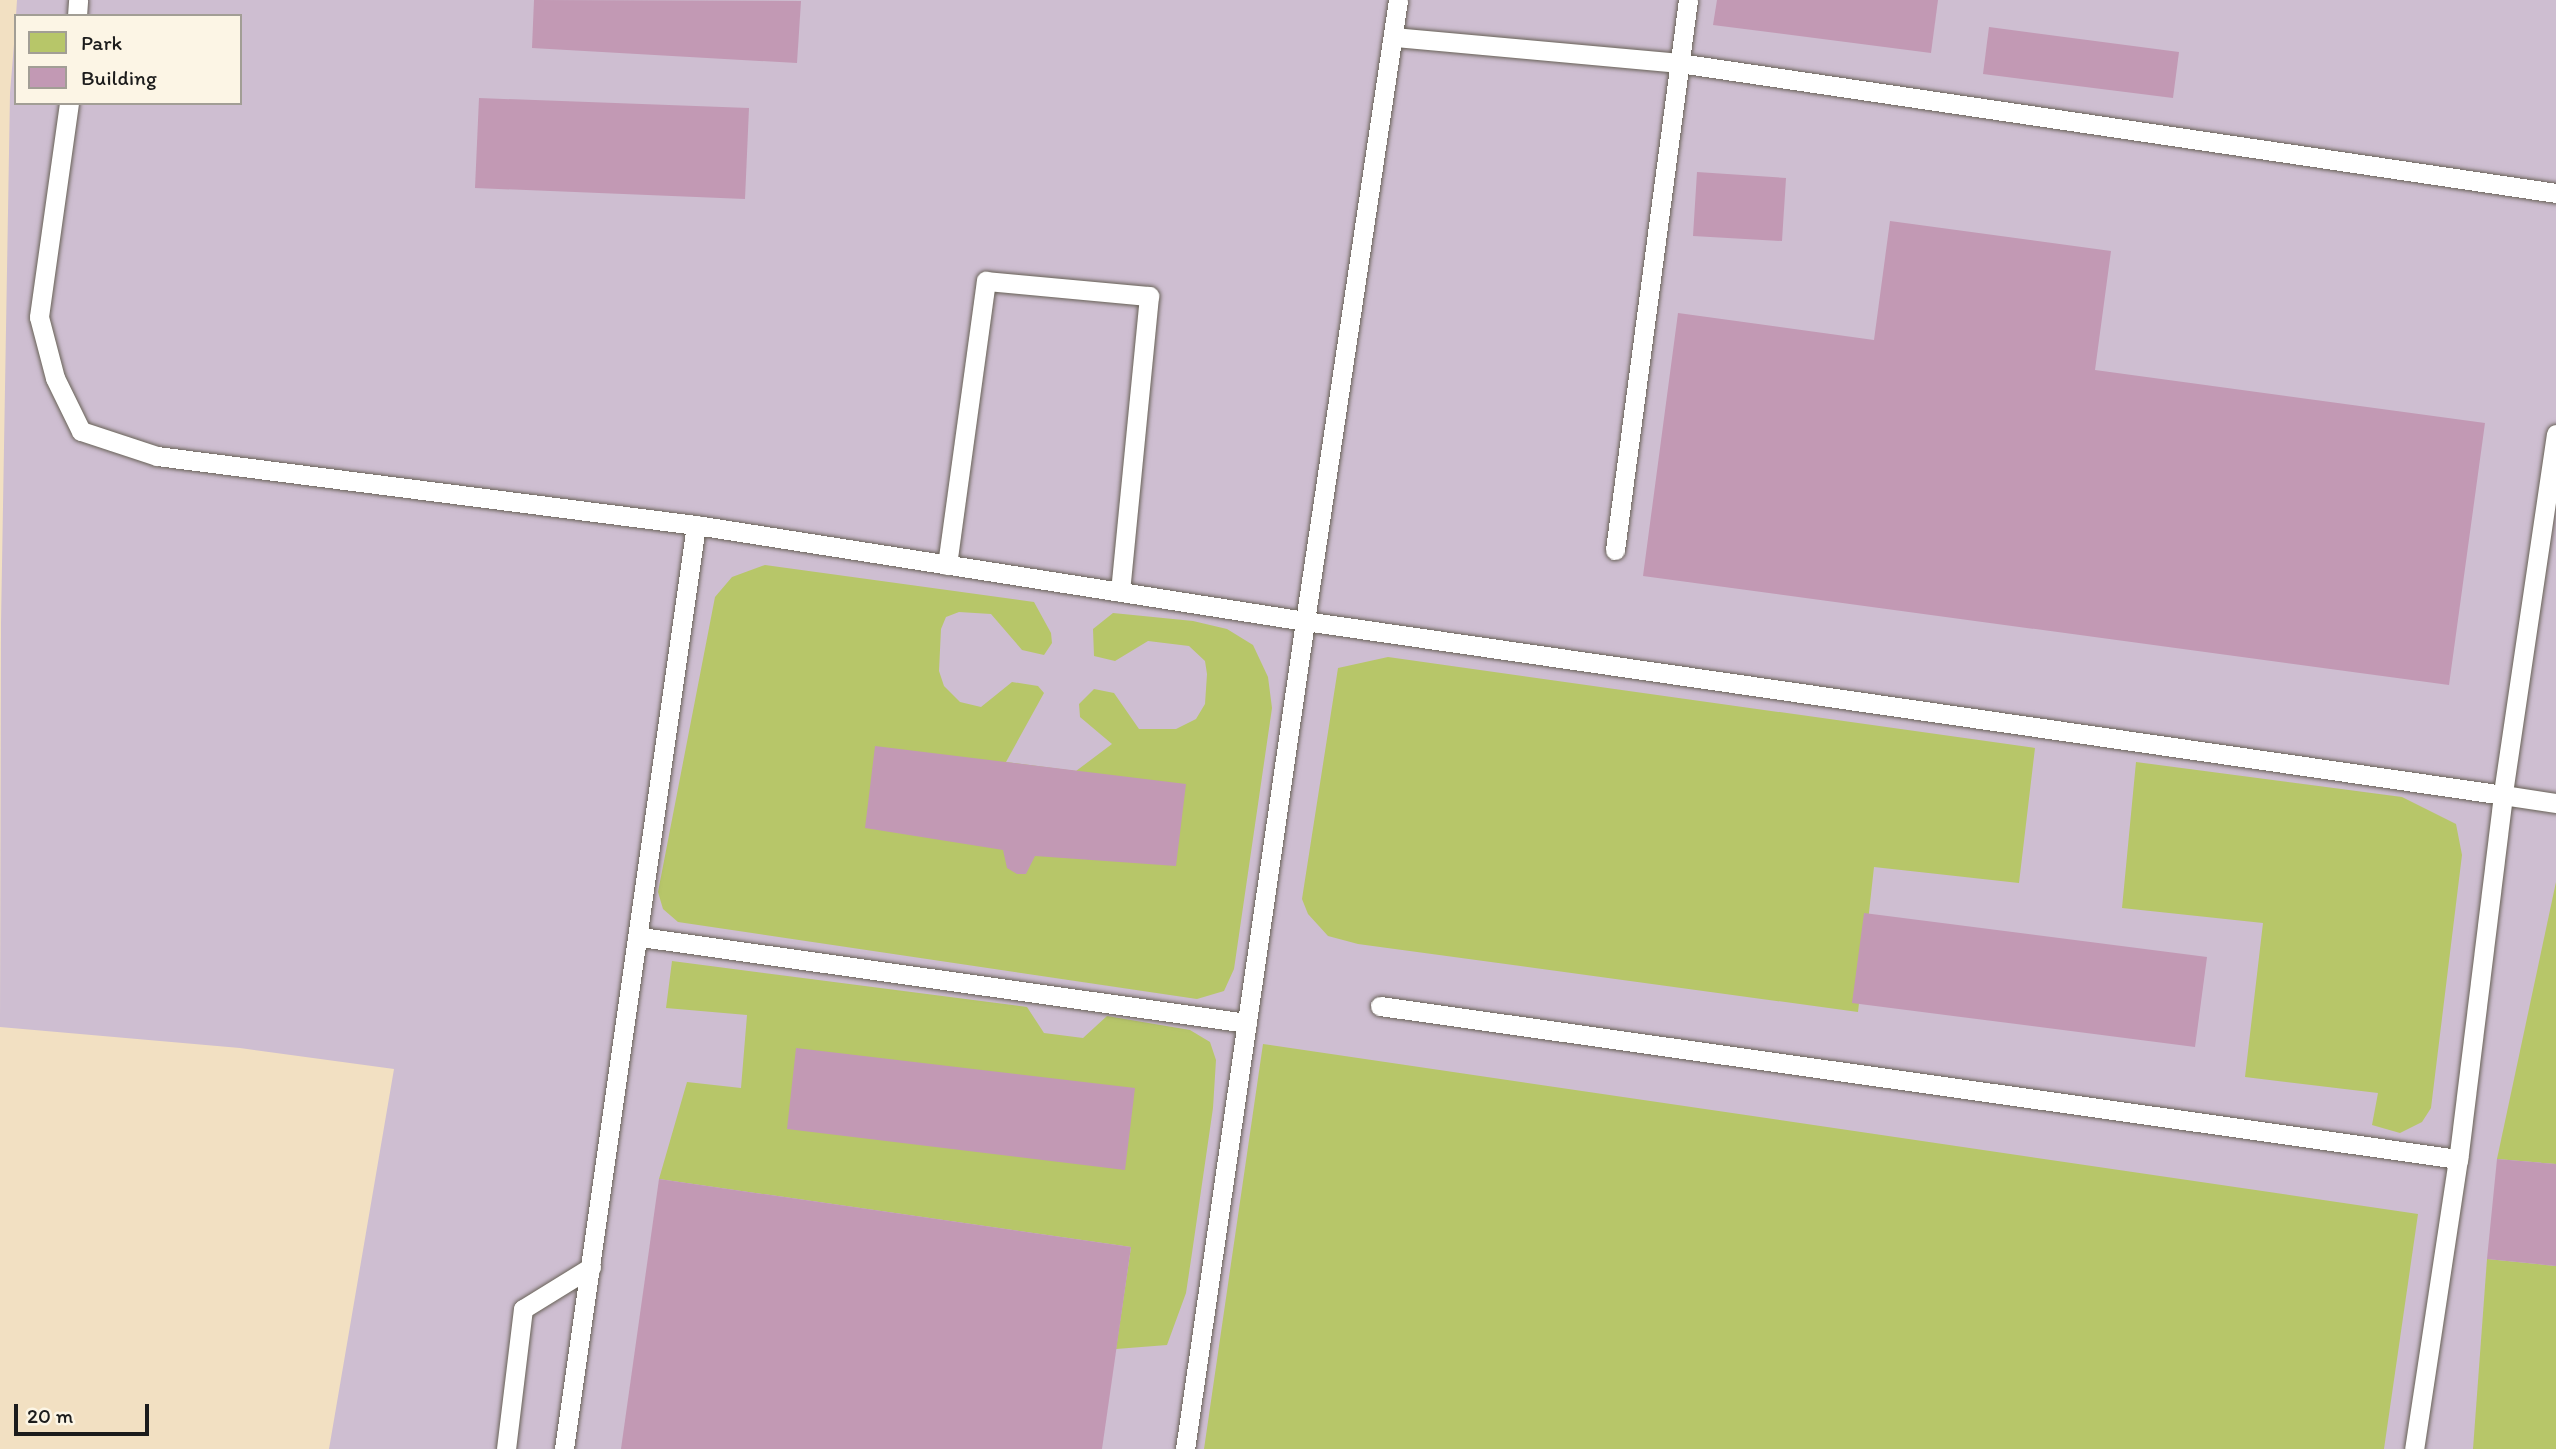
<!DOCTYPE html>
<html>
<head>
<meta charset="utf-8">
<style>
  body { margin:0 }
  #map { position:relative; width:2556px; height:1449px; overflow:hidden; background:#f2e0c2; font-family:Itim,sans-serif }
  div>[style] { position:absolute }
  .industrial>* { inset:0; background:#cebed1 }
  .green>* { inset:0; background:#b7c669 }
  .building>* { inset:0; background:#c299b4 }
  .roads { filter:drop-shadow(0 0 2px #676156) drop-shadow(0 0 2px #676156) }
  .lane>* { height:19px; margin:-9.5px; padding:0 9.5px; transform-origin:9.5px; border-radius:9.5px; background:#fff }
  span { translate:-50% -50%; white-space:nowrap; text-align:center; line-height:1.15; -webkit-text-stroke:6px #fcf5e5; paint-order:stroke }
  .legend { position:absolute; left:14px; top:14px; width:228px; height:91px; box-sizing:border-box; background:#fcf5e5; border:2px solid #a29e95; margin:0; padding:9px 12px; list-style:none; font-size:21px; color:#1c1c1c }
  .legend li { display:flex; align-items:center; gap:14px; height:35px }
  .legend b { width:35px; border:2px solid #a29e95 }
  .scale { position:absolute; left:14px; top:1404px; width:135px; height:32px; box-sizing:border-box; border:4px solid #1c1c1c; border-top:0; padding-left:9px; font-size:21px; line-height:24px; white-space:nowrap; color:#1c1c1c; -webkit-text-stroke:5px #fcf5e5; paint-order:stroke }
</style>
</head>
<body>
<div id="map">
  <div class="industrial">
    <div style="clip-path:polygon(17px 0,2556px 0,2556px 1449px,329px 1449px,394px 1069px,240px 1048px,0 1027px,1px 624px,10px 93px,16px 20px,16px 103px,240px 103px,240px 16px,16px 16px)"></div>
  </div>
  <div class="green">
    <div style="clip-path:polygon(765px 565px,1034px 602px,1051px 633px,1052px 643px,1044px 655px,1022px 650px,991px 614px,959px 612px,946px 617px,941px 629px,939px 671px,944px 686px,960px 702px,981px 707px,1012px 682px,1038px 686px,1044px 693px,1006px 762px,1076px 771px,1112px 744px,1080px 717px,1079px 704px,1094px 689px,1114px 693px,1139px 729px,1176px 729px,1196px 719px,1205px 704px,1207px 674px,1205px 661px,1189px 646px,1148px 641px,1115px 661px,1094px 656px,1093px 629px,1113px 613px,1193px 621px,1227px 629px,1253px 645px,1268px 677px,1272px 708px,1234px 969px,1224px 991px,1197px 999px,678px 922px,663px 909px,658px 892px,715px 597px,732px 577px)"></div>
    <div style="clip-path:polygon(1388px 657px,2035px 748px,2019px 883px,1874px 867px,1858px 1012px,1358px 944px,1328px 936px,1308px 914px,1302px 899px,1338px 668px)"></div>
    <div style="clip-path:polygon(2136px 762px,2402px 797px,2456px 824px,2462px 855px,2431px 1108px,2422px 1122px,2400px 1133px,2372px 1125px,2378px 1093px,2245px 1077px,2263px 923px,2122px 908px)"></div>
    <div style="clip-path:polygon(2556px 882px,2556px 1164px,2497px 1159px)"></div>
    <div style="clip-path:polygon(672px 961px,1027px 1007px,1044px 1033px,1083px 1038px,1107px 1016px,1190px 1030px,1210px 1042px,1216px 1060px,1213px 1108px,1192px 1253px,1186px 1293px,1167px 1345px,1116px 1349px,1131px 1247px,659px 1179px,687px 1082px,741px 1088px,747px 1015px,666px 1008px)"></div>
    <div style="clip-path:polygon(1263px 1044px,2418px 1214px,2384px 1449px,1204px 1449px)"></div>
    <div style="clip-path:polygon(2487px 1259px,2556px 1266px,2556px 1449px,2473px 1449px)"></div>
  </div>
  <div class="building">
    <div style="clip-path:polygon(534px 0,801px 1px,797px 63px,532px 48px)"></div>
    <div style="clip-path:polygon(1717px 0,1938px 0,1931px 53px,1713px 25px)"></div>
    <div style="clip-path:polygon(1989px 27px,2179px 52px,2173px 98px,1983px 74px)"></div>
    <div style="clip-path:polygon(479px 98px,749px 108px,745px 199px,475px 188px)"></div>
    <div style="clip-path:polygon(1697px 172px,1786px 178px,1782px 241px,1693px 236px)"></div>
    <div style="clip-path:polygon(1890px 221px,2111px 251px,2095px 370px,2485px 423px,2449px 685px,1643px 576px,1678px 313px,1874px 340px)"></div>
    <div style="clip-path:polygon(875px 746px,1186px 784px,1176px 866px,1035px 856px,1026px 874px,1017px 874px,1007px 868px,1003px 850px,865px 828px)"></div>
    <div style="clip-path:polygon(1864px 913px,2207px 957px,2195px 1047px,1852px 1003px)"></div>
    <div style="clip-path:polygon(796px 1048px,1135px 1088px,1125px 1170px,787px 1129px)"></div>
    <div style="clip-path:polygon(2497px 1159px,2556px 1164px,2556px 1266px,2487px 1259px)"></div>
    <div style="clip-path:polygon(659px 1179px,1131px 1247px,1102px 1449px,621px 1449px)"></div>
  </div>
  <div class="roads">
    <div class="lane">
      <div style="left:77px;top:16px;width:16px;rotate:-86deg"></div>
      <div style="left:1394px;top:37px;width:286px;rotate:5.2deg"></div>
      <div style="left:1679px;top:63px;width:887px;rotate:8.43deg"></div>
      <div style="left:69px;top:103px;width:216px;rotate:98deg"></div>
      <div style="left:39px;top:317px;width:63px;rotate:75.3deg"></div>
      <div style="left:55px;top:378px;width:59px;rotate:63.9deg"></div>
      <div style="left:81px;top:431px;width:80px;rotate:18.2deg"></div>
      <div style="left:157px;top:456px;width:543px;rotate:7.3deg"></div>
      <div style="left:2556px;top:434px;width:365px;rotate:98.4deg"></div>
      <div style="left:2503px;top:795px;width:54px;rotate:8.6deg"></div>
      <div style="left:1615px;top:550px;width:555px;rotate:-82.44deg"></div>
      <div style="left:947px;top:565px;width:287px;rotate:-82.2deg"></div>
      <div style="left:986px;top:281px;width:164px;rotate:5.3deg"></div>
      <div style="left:1149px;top:296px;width:297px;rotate:95.6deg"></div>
      <div style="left:641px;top:937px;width:612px;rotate:8.08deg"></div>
      <div style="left:1380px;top:1006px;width:1089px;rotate:8.08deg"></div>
      <div style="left:506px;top:1449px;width:141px;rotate:-83.1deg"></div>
      <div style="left:523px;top:1309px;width:80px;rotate:-31.7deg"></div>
      <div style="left:564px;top:1449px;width:933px;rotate:-81.87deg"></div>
      <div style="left:696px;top:525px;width:617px;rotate:8.96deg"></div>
      <div style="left:1305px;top:621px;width:628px;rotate:-81.48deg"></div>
      <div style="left:1185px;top:1449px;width:837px;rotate:-81.75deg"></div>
      <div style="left:1305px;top:621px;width:1211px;rotate:8.26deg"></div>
      <div style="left:2503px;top:795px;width:367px;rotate:97deg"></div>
      <div style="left:2458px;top:1159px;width:293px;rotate:98.6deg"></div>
    </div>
  </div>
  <ul class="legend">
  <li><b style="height:19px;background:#b7c669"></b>Park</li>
  <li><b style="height:19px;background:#c299b4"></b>Building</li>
  </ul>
  <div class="scale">20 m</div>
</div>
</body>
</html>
